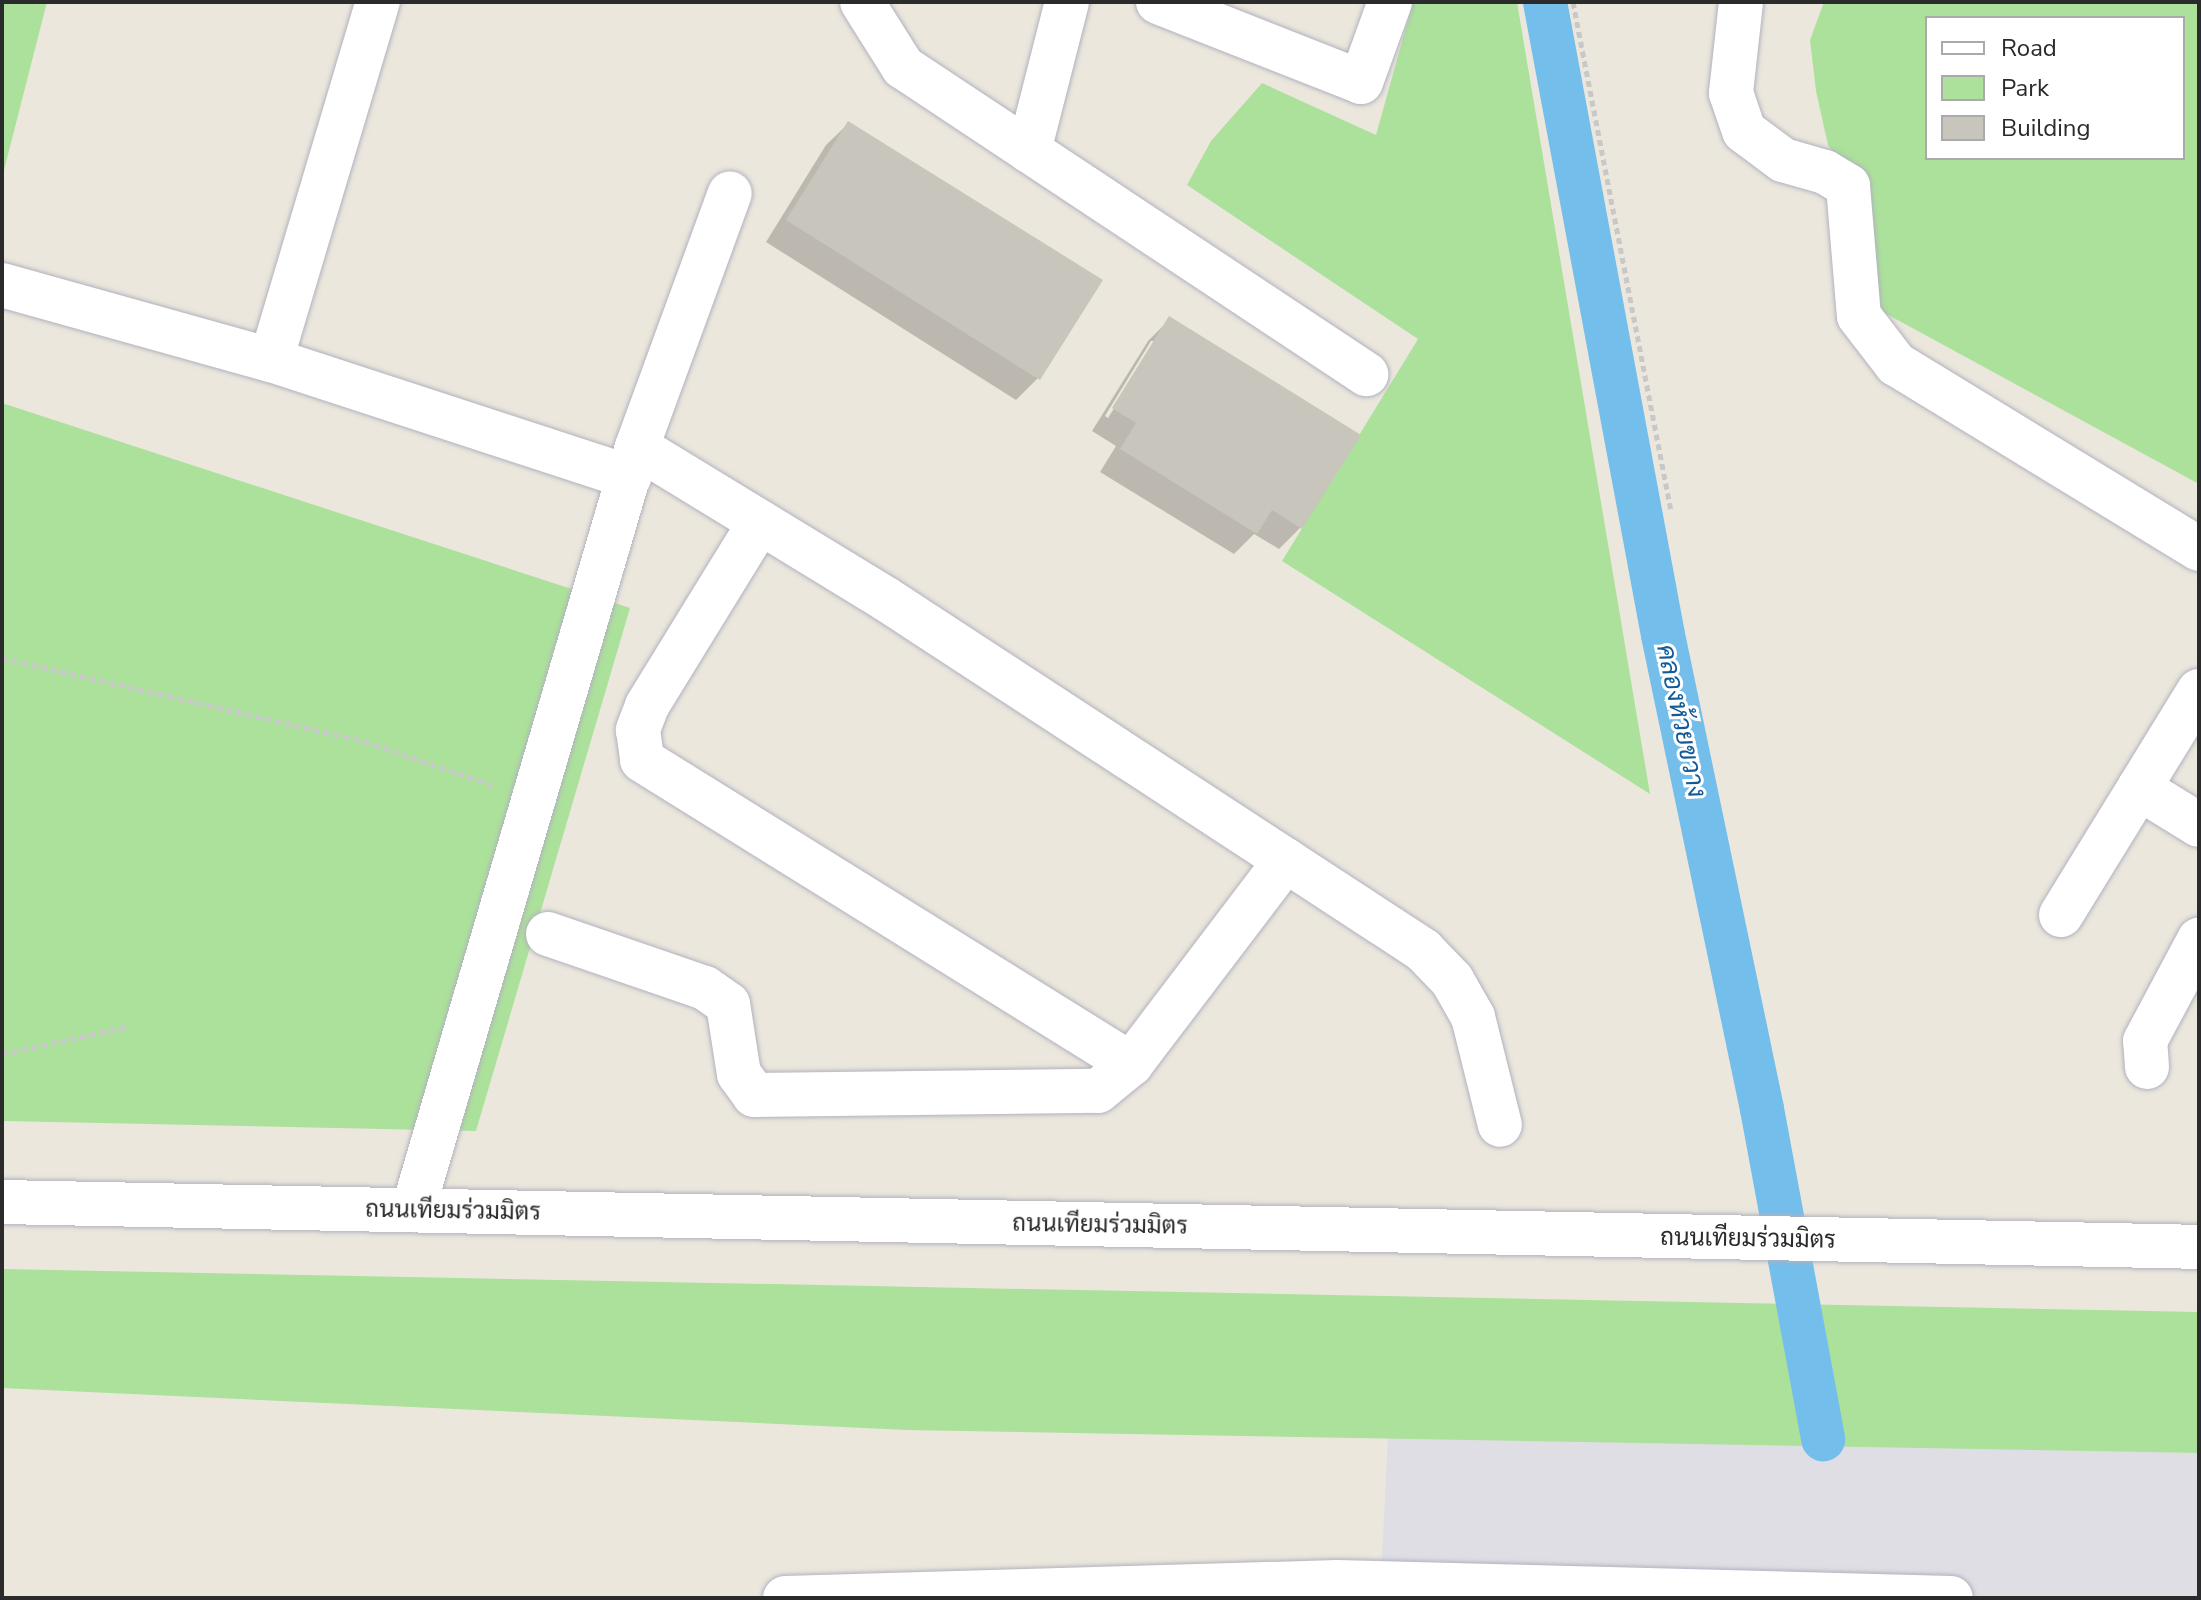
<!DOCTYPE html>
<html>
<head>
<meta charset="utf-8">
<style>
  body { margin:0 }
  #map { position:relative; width:2201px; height:1600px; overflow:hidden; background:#ece7dd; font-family:"Nunito Sans",Sarabun,sans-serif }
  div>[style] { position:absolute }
  .industrial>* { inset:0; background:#e0dee5 }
  .green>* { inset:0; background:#ace19b }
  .shadow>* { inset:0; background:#0003 }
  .canal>* { height:44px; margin:-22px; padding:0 22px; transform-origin:22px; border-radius:22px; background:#74beeb }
  .building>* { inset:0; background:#c8c5bc }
  .path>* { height:5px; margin-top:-2.5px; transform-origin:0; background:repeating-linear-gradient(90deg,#c8c8c8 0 6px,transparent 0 10px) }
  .roads { filter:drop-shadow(0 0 2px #b1b2be) drop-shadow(0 0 2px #b1b2be) }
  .minor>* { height:44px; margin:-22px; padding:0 22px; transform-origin:22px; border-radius:22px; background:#fff }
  span { translate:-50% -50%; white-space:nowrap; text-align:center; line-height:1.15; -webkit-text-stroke:6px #fff; paint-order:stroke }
  .street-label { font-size:24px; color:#2b2b2b }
  .water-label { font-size:26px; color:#125b98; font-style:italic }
  .frame { position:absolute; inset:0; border:4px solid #2b2b2b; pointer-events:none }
  .legend { position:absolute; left:1925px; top:16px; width:260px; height:144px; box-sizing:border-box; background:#fff; border:2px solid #aaa; margin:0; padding:10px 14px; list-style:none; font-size:24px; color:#2b2b2b }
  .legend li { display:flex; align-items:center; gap:16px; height:40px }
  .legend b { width:40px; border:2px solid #aaa }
</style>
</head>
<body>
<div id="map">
  <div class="industrial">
    <div style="clip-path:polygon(1388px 1436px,2199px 1453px,2199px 1598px,1380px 1598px)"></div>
  </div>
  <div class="green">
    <div style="clip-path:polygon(2px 2px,47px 2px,2px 178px)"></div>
    <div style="clip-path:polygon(1413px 2px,1517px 2px,1650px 794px,1282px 561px,1418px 339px,1187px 185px,1211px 141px,1262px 83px,1376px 135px)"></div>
    <div style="clip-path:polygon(evenodd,1824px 2px,2199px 2px,2199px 484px,1881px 311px,1869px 201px,1828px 145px,1816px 91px,1810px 40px,1824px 2px,1927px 18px,2183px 18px,2183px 158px,1927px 158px,1927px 18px)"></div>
    <div style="clip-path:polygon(2px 403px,630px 608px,476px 1131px,2px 1121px)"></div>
    <div style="clip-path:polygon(2px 1269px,2199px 1312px,2199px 1453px,907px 1430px,2px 1388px)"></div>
  </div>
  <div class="shadow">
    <div style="clip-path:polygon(849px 123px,1038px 378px,1016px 400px,766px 242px,826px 145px)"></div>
    <div style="clip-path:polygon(evenodd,1170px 319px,1301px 527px,1279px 549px,1254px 534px,1234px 554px,1100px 472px,1116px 446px,1092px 431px,1148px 341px,1170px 319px,1151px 341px,1156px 341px,1108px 418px,1105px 416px,1151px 341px)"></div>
  </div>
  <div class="canal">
    <div style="left:1545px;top:2px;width:644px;rotate:79.44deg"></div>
    <div style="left:1663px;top:635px;width:484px;rotate:78.2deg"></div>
    <div style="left:1762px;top:1109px;width:336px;rotate:79.5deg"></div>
  </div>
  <div class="building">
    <div style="clip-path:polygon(848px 121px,1103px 280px,1040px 380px,786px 220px)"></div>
    <div style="clip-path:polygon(1169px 316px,1361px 435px,1302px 529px,1272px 510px,1257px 534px,1120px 449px,1136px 423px,1112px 408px)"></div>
  </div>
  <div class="path">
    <div style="left:1573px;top:2px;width:518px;rotate:79.1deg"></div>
    <div style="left:2px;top:658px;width:371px;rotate:12.9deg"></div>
    <div style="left:364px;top:741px;width:135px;rotate:19deg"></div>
    <div style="left:2px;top:1054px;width:127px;rotate:-12.3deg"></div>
  </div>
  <div class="roads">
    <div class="minor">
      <div style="left:862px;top:2px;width:77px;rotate:57.8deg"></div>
      <div style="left:903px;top:67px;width:556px;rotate:33.55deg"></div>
      <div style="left:1158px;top:2px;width:218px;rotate:21.5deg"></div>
      <div style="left:1361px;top:82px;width:85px;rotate:-70.1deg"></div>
      <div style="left:1741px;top:2px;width:92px;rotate:96.3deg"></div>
      <div style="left:1731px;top:93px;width:40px;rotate:71.1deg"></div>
      <div style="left:1744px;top:131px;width:49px;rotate:36.6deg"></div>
      <div style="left:1783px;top:160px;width:44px;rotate:15.9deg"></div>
      <div style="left:1825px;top:172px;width:27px;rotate:31deg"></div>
      <div style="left:1848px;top:186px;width:130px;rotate:85.2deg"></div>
      <div style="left:1859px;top:316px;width:61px;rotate:52.4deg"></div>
      <div style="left:1896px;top:364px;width:355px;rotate:31.4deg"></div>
      <div style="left:1029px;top:151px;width:154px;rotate:-75.7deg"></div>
      <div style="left:2px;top:285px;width:279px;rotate:15.6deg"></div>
      <div style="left:271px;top:360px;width:377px;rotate:18.1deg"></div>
      <div style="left:271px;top:360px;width:374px;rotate:-73.4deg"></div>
      <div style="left:637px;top:447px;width:292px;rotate:31.4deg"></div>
      <div style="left:886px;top:599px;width:642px;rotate:33.17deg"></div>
      <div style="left:1423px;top:950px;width:42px;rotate:46deg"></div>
      <div style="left:1452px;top:980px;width:43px;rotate:60.4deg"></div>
      <div style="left:1473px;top:1017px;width:111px;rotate:76deg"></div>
      <div style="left:760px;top:522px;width:216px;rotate:121.6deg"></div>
      <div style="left:647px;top:706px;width:26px;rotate:111deg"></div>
      <div style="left:638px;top:730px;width:30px;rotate:82deg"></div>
      <div style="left:642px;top:760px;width:576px;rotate:31.87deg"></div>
      <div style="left:2139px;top:788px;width:70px;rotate:31.7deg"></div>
      <div style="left:2061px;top:915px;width:263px;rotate:-58.4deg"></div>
      <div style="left:548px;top:934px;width:166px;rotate:19deg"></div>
      <div style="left:705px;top:988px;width:28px;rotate:35deg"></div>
      <div style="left:728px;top:1004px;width:71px;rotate:81.1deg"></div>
      <div style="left:739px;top:1074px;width:26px;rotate:54deg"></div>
      <div style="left:754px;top:1095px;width:344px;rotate:-0.7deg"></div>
      <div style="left:1098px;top:1091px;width:43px;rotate:-39.3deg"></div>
      <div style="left:1131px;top:1064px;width:256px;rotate:-52.8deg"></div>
      <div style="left:2147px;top:1067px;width:26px;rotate:-94deg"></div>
      <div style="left:2145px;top:1041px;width:115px;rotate:-61.9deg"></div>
      <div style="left:2px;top:1202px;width:2197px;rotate:1.17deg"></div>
      <div style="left:413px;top:1210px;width:795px;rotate:-73.64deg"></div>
      <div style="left:637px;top:447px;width:270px;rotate:-69.9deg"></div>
      <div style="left:785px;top:1598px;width:552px;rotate:-1.66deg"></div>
      <div style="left:1337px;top:1582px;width:614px;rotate:1.49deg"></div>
    </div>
  </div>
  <div class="street-label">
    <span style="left:453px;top:1211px;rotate:1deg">ถนนเทียมร่วมมิตร</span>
    <span style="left:1100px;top:1225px;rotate:1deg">ถนนเทียมร่วมมิตร</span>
    <span style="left:1748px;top:1239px;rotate:1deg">ถนนเทียมร่วมมิตร</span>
  </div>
  <div class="water-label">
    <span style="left:1681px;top:721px;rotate:78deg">คลองห้วยขวาง</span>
  </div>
  <div class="frame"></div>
  <ul class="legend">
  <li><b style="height:10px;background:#fff"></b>Road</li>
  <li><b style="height:22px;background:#ace19b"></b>Park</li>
  <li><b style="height:22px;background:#c8c5bc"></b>Building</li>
  </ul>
</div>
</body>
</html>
